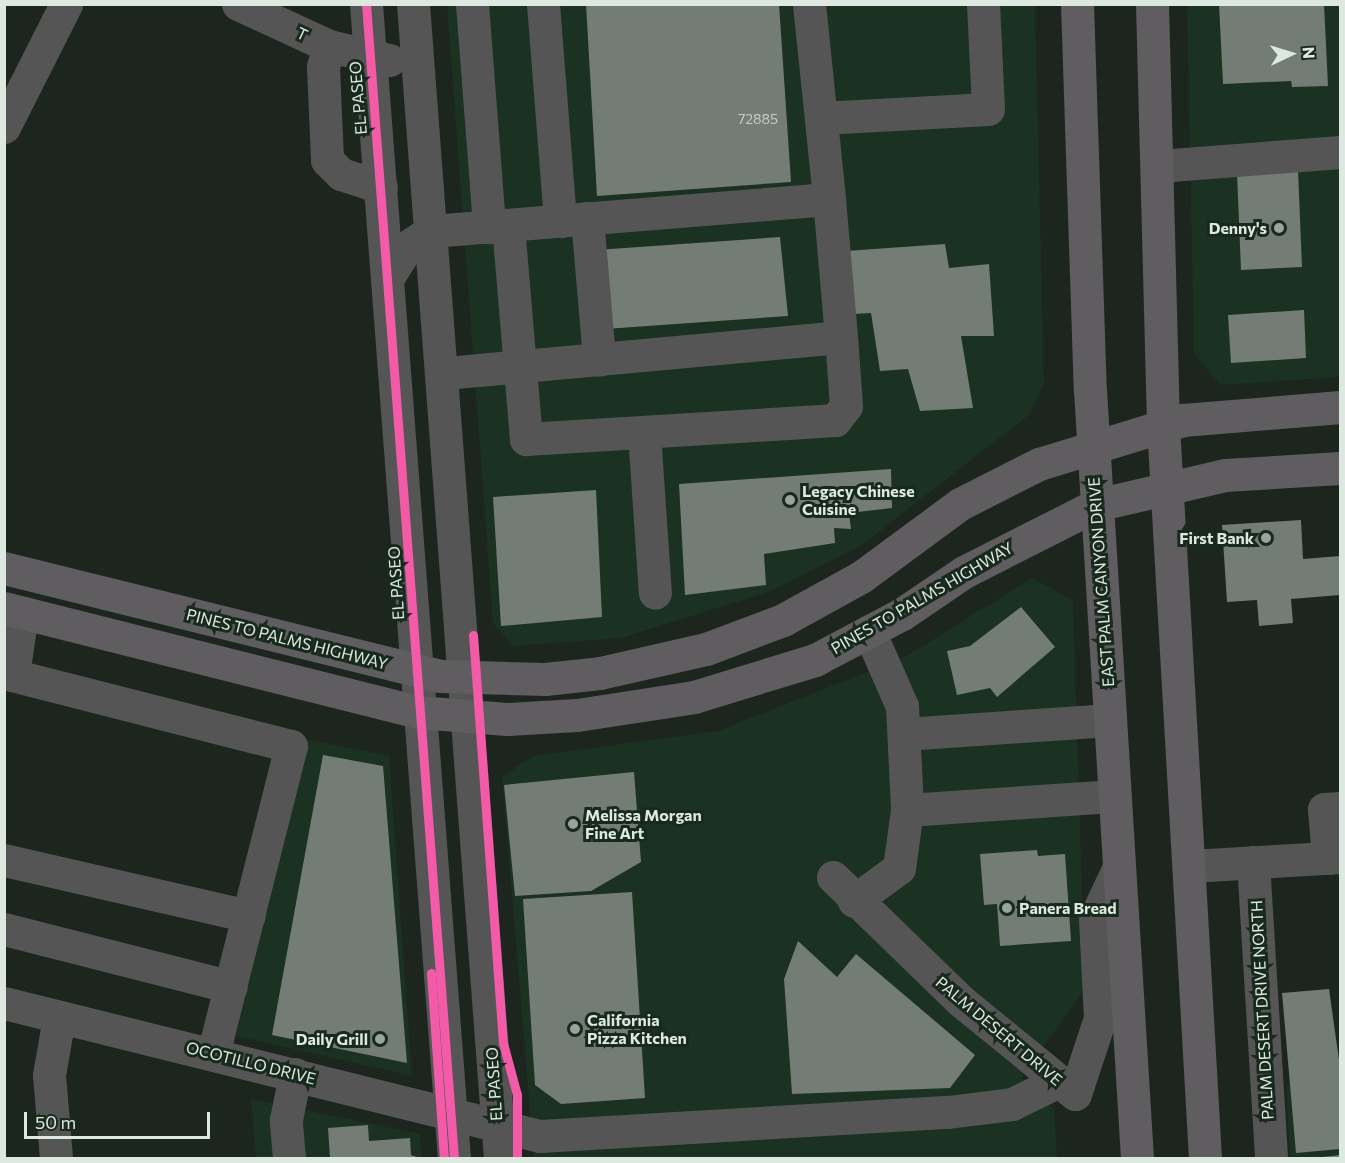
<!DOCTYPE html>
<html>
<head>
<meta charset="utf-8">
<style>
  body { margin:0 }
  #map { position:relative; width:1345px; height:1163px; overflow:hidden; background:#1c251e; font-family:Commissioner,sans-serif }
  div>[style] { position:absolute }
  .built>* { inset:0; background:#1b3122 }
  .building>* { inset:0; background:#747c76 }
  .minor>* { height:33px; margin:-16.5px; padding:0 16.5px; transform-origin:16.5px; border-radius:16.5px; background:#555 }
  .major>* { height:33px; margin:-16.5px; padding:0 16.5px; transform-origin:16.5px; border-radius:16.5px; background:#5f5d5f }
  .cycleway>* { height:9px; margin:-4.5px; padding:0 4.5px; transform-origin:4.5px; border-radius:4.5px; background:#f35aa7 }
  .dots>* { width:16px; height:16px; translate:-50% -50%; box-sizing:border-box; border:3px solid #18291d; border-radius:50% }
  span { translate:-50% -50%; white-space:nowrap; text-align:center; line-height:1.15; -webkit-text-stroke:6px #18291d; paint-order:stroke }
  .number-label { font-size:14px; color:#c3cdc6 }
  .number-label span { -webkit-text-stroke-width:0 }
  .street-label { font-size:16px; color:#dde8e0 }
  .poi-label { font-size:16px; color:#dde8e0; font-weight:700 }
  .right { translate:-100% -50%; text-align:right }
  .left { translate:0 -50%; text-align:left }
  .frame { position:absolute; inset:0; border:6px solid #dde8e0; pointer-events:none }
  .north { position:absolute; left:1261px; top:24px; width:60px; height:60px; -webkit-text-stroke:4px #18291d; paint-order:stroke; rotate:86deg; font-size:16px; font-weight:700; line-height:24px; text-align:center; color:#dde8e0 }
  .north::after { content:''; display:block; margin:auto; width:21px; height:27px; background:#dde8e0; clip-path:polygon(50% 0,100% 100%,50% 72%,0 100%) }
  .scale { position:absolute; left:24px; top:1112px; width:186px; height:27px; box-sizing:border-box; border:3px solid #dde8e0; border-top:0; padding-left:8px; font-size:18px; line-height:21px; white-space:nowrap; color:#dde8e0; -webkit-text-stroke:4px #18291d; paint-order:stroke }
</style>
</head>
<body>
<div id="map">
  <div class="built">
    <div style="clip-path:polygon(447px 5px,1035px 5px,1044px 383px,1030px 414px,862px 545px,774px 590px,622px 638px,513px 646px,493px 623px)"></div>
    <div style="clip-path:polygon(1187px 5px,1340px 5px,1340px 377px,1220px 385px,1194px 353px)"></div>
    <div style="clip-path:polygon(1032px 578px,1073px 600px,1085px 989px,1021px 1078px,1054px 1109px,1057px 1158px,534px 1158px,502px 777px,533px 756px,718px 731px,905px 657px)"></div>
    <div style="clip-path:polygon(299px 738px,389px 756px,412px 1076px,236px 1036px,305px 761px)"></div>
    <div style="clip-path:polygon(1340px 1081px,1340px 1158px,1290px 1158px,1286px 1085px)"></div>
    <div style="clip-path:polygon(251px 1099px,420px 1134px,422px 1158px,256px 1158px)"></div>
  </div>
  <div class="building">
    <div style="clip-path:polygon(586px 4px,779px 4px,791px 182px,597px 196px)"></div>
    <div style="clip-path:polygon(1219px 4px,1324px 4px,1328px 86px,1292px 87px,1291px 81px,1223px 84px)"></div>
    <div style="clip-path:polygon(1298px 170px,1302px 267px,1241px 270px,1237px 173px)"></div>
    <div style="clip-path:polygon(780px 237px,788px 316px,605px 329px,596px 250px)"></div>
    <div style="clip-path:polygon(945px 244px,949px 268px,989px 264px,994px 336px,961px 336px,973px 408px,920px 411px,908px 369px,880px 371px,871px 313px,854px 314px,846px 251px)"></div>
    <div style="clip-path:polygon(1304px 310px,1306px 358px,1231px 363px,1228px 315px)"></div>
    <div style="clip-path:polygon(891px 469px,892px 508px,849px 513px,851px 529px,834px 528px,835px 543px,764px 554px,766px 585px,685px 595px,679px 484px)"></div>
    <div style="clip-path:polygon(596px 490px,602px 617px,501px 626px,493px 497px)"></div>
    <div style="clip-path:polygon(1301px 520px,1303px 559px,1340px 556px,1340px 595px,1291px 599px,1293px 623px,1259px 626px,1257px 600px,1227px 602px,1222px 525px)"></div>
    <div style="clip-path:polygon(1021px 607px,1055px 647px,997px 697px,990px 688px,957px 695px,947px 651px,970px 646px)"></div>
    <div style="clip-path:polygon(323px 755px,383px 766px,407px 1063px,272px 1035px)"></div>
    <div style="clip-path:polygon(634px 772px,641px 862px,591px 891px,515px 896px,504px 785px)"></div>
    <div style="clip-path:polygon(1037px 850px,1038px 856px,1065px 854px,1071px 941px,1000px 946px,997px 904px,984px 905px,980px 854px)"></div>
    <div style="clip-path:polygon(632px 892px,645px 1098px,561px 1104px,535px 1085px,523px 899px)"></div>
    <div style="clip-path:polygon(798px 941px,837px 977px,856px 954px,975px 1055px,950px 1088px,792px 1094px,784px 979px)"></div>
    <div style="clip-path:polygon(1329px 989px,1340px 1067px,1340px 1149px,1296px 1153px,1282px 993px)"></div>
    <div style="clip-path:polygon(368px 1125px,369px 1141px,410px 1138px,411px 1155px,420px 1158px,330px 1158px,328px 1128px)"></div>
    <div style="clip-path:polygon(1340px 1155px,1340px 1158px,1322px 1158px,1322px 1157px)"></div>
  </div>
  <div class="minor">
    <div style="left:238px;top:4px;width:100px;rotate:24.8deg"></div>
    <div style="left:329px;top:46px;width:62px;rotate:13.1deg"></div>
    <div style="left:366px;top:4px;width:1157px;rotate:85.64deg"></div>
    <div style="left:413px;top:4px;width:1157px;rotate:85.69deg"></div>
    <div style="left:472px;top:4px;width:224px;rotate:85.6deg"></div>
    <div style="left:543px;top:4px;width:218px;rotate:85.5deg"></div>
    <div style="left:809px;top:4px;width:196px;rotate:84.1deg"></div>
    <div style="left:329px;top:46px;width:22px;rotate:106deg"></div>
    <div style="left:323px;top:67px;width:93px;rotate:87.5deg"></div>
    <div style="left:327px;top:160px;width:20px;rotate:45deg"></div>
    <div style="left:341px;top:174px;width:42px;rotate:18deg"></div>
    <div style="left:821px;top:118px;width:167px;rotate:-3.1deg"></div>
    <div style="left:988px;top:109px;width:105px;rotate:-92.7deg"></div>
    <div style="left:4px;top:127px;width:138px;rotate:-63.2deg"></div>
    <div style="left:1158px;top:166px;width:183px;rotate:-4.4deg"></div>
    <div style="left:587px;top:218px;width:142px;rotate:85.1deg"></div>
    <div style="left:508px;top:225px;width:215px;rotate:85.2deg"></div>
    <div style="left:526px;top:439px;width:310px;rotate:-3.5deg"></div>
    <div style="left:835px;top:420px;width:18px;rotate:-52deg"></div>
    <div style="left:846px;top:406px;width:69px;rotate:-94.1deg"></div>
    <div style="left:387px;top:279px;width:38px;rotate:-58deg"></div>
    <div style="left:407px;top:247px;width:29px;rotate:-34deg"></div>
    <div style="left:431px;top:231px;width:399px;rotate:-4.6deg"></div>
    <div style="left:829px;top:199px;width:139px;rotate:85deg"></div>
    <div style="left:841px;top:337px;width:401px;rotate:174.8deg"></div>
    <div style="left:644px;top:433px;width:160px;rotate:86.1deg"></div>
    <div style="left:869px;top:631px;width:82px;rotate:66.3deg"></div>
    <div style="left:902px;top:706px;width:104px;rotate:87.2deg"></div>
    <div style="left:907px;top:810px;width:208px;rotate:-3.9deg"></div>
    <div style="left:4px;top:673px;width:296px;rotate:14.3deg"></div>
    <div style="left:291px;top:746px;width:318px;rotate:104.2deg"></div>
    <div style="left:13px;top:675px;width:63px;rotate:-81.7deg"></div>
    <div style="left:904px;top:734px;width:206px;rotate:-3.9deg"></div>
    <div style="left:1328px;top:858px;width:49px;rotate:-94.7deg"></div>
    <div style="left:1324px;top:809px;width:16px;rotate:-4deg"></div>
    <div style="left:4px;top:860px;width:251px;rotate:12.9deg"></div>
    <div style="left:1253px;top:862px;width:297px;rotate:86.5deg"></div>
    <div style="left:1190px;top:866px;width:150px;rotate:-3.4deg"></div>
    <div style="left:833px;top:877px;width:178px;rotate:44.1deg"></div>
    <div style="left:961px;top:1001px;width:147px;rotate:39.2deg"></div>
    <div style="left:1075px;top:1094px;width:80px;rotate:-71.8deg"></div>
    <div style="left:1100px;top:1018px;width:100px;rotate:-92.9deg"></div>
    <div style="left:1095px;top:918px;width:56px;rotate:-64.8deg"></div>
    <div style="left:854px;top:901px;width:56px;rotate:-36.3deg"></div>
    <div style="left:899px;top:868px;width:59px;rotate:-82.1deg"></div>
    <div style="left:4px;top:929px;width:234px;rotate:14.3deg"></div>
    <div style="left:4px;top:1003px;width:552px;rotate:13.94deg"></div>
    <div style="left:540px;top:1136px;width:409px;rotate:-3.4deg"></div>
    <div style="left:948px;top:1112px;width:64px;rotate:-7.1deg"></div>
    <div style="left:1012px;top:1104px;width:52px;rotate:-26.1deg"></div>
    <div style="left:56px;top:1158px;width:83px;rotate:-94.8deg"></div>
    <div style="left:49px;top:1075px;width:59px;rotate:-80.2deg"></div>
    <div style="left:289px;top:1158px;width:38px;rotate:-95deg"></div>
    <div style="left:286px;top:1120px;width:47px;rotate:-78.9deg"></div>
  </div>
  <div class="major">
    <div style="left:1077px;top:4px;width:386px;rotate:88.1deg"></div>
    <div style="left:1090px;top:390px;width:769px;rotate:86.5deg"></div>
    <div style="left:1152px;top:4px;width:421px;rotate:88.5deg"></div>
    <div style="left:1163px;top:425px;width:734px;rotate:86.72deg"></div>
    <div style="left:4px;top:568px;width:448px;rotate:13.9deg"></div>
    <div style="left:439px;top:676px;width:106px;rotate:1.6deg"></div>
    <div style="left:545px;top:679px;width:55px;rotate:-6.2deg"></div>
    <div style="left:600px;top:673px;width:109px;rotate:-12.8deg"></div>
    <div style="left:706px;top:649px;width:82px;rotate:-20.6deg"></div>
    <div style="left:783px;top:620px;width:89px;rotate:-28.9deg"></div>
    <div style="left:861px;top:577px;width:123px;rotate:-36.4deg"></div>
    <div style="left:960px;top:504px;width:89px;rotate:-26.9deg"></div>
    <div style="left:1039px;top:464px;width:151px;rotate:-17deg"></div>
    <div style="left:1183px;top:420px;width:158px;rotate:-4.7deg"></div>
    <div style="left:4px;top:608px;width:427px;rotate:14.1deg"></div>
    <div style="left:418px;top:712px;width:89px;rotate:4.5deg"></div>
    <div style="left:507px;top:719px;width:70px;rotate:-3.3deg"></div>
    <div style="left:577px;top:715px;width:118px;rotate:-8.7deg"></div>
    <div style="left:694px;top:697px;width:127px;rotate:-17deg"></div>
    <div style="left:815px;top:660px;width:98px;rotate:-27.9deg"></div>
    <div style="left:902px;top:614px;width:75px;rotate:-34.1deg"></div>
    <div style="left:964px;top:572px;width:148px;rotate:-26.9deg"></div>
    <div style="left:1096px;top:505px;width:132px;rotate:-13.1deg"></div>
    <div style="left:1225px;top:475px;width:115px;rotate:-3.5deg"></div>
  </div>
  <div class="cycleway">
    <div style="left:366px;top:4px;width:1157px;rotate:85.64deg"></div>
    <div style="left:473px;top:635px;width:409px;rotate:85.8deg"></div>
    <div style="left:503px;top:1043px;width:54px;rotate:74.9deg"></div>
    <div style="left:517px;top:1095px;width:63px;rotate:90deg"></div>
    <div style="left:431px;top:973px;width:185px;rotate:86deg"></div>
  </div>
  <div class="dots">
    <div style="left:1279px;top:228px;background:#99a49c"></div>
    <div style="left:790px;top:500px;background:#99a49c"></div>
    <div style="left:1266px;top:538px;background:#99a49c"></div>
    <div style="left:573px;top:824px;background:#99a49c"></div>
    <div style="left:1007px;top:908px;background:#99a49c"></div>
    <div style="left:575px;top:1029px;background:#99a49c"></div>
    <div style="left:380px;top:1039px;background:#99a49c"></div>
  </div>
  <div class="number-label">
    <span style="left:758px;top:119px">72885</span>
  </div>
  <div class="street-label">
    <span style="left:302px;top:34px;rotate:25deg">T</span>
    <span style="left:358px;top:98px;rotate:-95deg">EL PASEO</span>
    <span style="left:1101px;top:582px;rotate:-94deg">EAST PALM CANYON DRIVE</span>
    <span style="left:396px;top:583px;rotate:-94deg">EL PASEO</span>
    <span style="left:922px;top:598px;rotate:-30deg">PINES TO PALMS HIGHWAY</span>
    <span style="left:287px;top:639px;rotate:14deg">PINES TO PALMS HIGHWAY</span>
    <span style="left:1262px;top:1010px;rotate:-93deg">PALM DESERT DRIVE NORTH</span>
    <span style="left:999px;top:1031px;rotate:40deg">PALM DESERT DRIVE</span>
    <span style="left:251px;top:1063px;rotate:14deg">OCOTILLO DRIVE</span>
    <span style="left:494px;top:1084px;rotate:-94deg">EL PASEO</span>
  </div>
  <div class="poi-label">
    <span class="right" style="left:1267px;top:228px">Denny's</span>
    <span class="left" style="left:802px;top:500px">Legacy Chinese<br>Cuisine</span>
    <span class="right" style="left:1254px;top:538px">First Bank</span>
    <span class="left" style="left:585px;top:824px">Melissa Morgan<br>Fine Art</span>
    <span class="left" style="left:1019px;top:908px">Panera Bread</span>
    <span class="left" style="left:587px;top:1029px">California<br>Pizza Kitchen</span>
    <span class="right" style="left:368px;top:1039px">Daily Grill</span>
  </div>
  <div class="frame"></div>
  <div class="north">N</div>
  <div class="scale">50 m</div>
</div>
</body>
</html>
